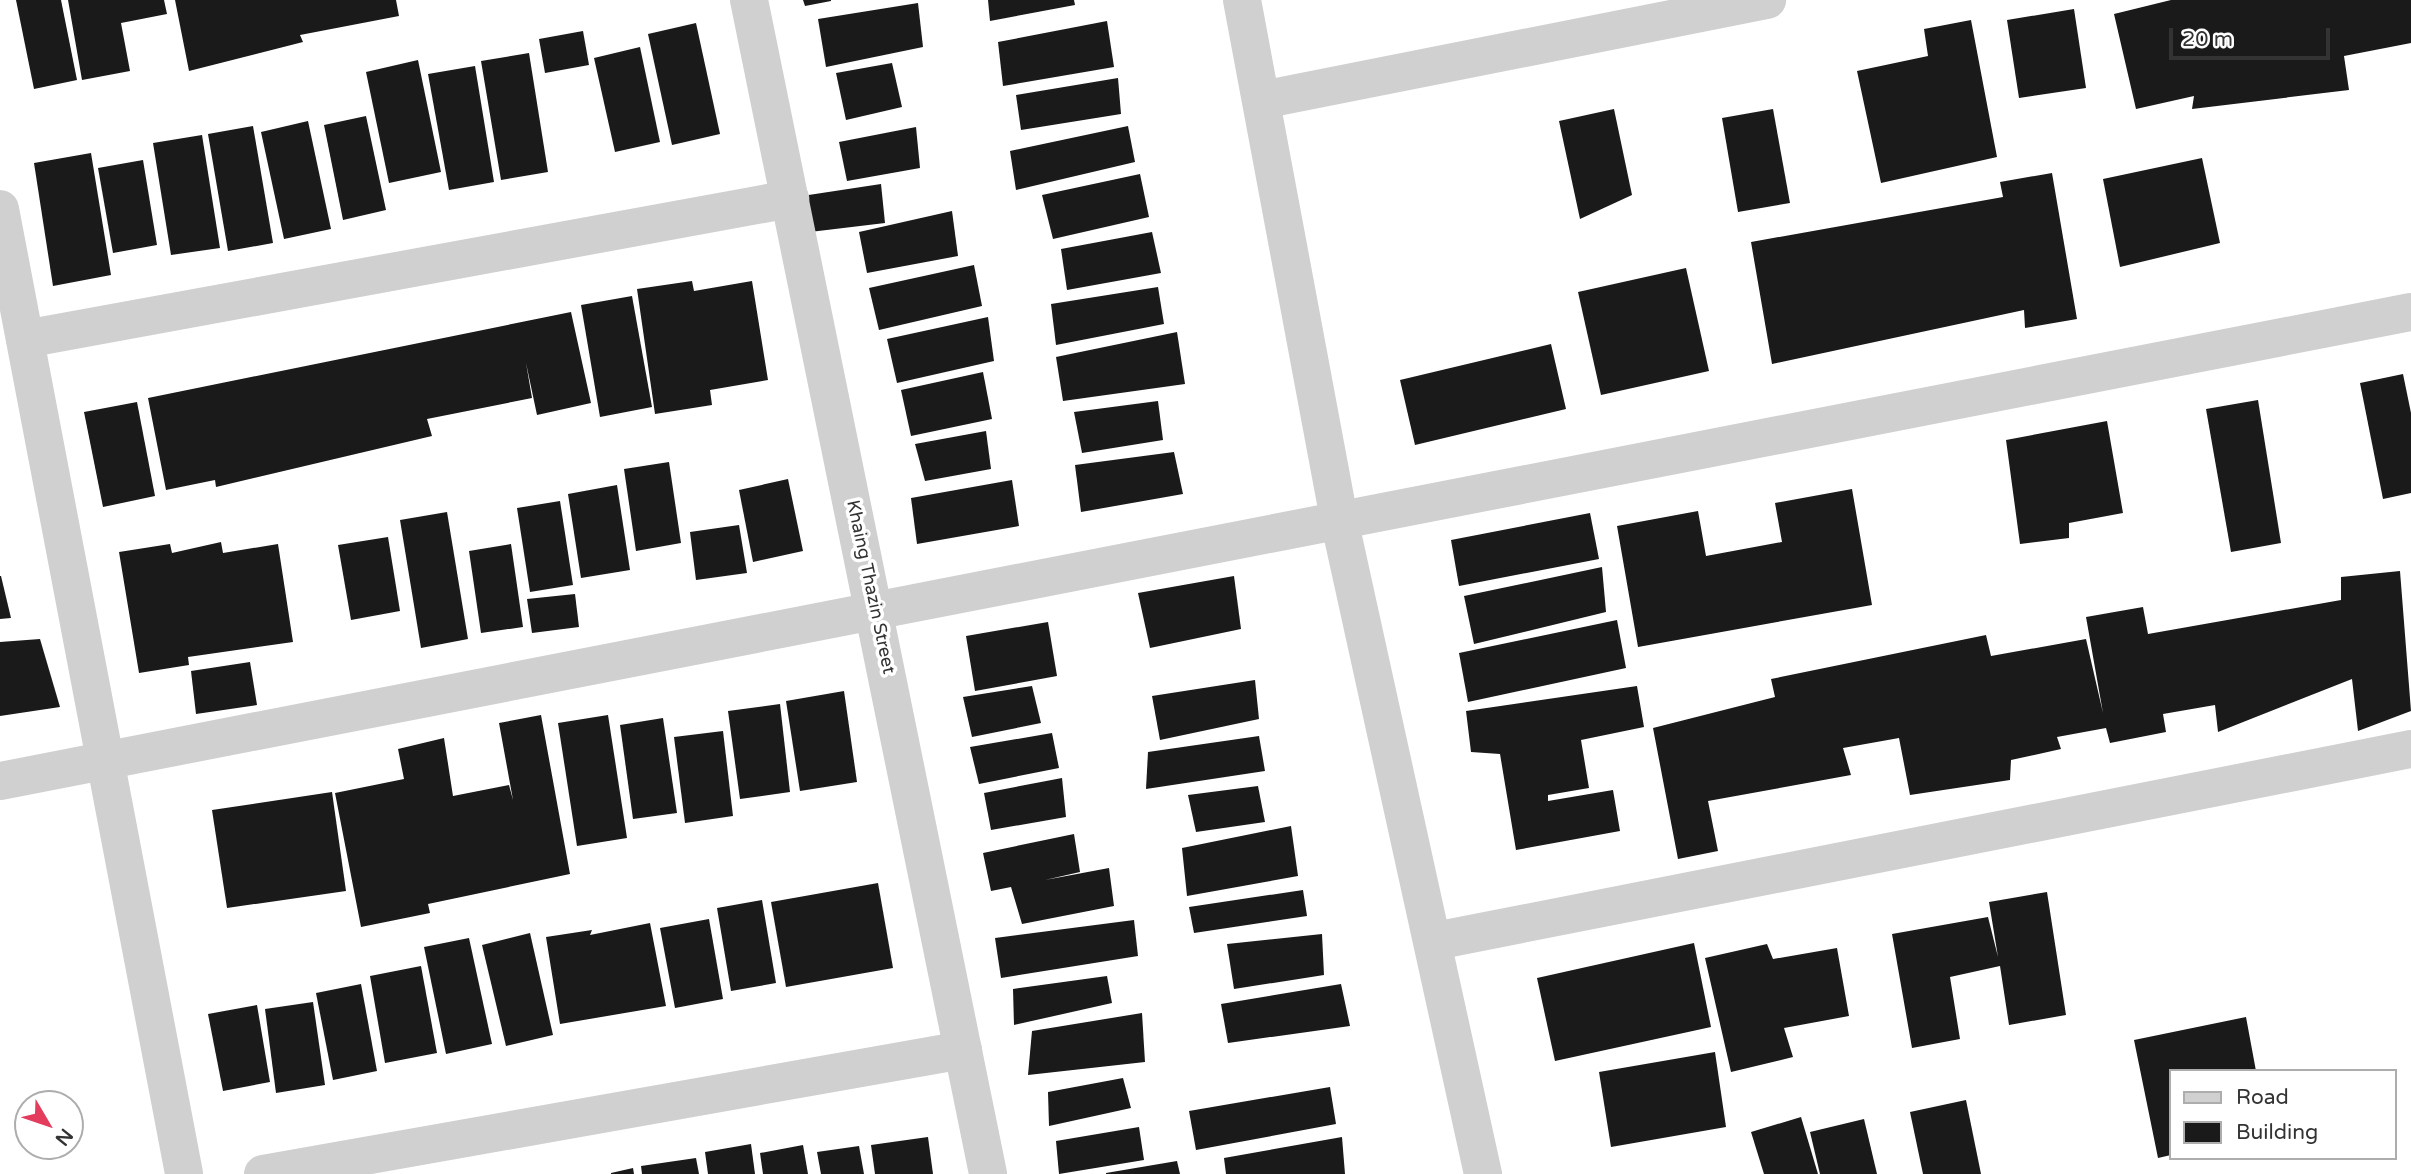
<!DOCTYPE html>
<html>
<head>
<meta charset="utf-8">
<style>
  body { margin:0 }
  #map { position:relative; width:2411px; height:1174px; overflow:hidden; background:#fff; font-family:"Varela Round",sans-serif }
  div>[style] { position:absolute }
  .building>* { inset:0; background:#1a1a1a }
  .minor>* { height:38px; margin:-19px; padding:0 19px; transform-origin:19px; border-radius:19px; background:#d0d0d0 }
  span { translate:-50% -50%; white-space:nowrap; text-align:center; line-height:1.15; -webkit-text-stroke:7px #fff; paint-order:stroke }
  .street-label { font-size:18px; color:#333 }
  .legend { position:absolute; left:2169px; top:1069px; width:228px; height:91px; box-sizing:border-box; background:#fff; border:2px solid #adadad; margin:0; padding:9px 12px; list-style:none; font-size:21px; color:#333 }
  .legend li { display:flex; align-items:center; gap:14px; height:35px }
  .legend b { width:35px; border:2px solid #adadad }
  .north { position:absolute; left:14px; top:1090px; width:70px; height:70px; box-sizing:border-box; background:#fff; border:2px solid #adadad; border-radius:50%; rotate:129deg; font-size:19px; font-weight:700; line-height:28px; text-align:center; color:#333 }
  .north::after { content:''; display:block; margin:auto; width:24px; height:32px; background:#e33c5d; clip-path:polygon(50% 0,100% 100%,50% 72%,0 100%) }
  .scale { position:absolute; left:2169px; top:28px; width:161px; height:32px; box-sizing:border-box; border:4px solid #333; border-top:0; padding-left:9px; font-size:21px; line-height:24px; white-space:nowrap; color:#333; -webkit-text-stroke:5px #fff; paint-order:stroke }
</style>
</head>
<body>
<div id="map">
  <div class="building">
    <div style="clip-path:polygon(16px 0,61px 0,77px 80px,34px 89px)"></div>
    <div style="clip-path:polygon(68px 0,164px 0,167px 14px,121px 23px,130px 71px,82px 80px)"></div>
    <div style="clip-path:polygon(175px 0,396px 0,399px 16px,300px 35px,303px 42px,189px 71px)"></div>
    <div style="clip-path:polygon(803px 0,831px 0,831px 1px,805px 6px)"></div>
    <div style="clip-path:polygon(988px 0,1074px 0,1075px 5px,990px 21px)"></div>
    <div style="clip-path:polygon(2171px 0,2411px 0,2411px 43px,2344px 56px,2349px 90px,2192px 109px,2194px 96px,2136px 109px,2114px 14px)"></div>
    <div style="clip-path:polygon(918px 3px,923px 47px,826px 67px,818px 19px)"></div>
    <div style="clip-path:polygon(2074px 9px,2086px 88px,2019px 98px,2007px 20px)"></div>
    <div style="clip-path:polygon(1971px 20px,1997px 157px,1881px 183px,1857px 71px,1928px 56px,1924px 29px)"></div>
    <div style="clip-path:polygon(1107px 21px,1114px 67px,1003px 86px,998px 42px)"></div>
    <div style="clip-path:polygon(696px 23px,720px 134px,672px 145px,648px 34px)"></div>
    <div style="clip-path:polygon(583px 31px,589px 65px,545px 73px,539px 39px)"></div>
    <div style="clip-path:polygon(640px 47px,660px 142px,615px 152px,594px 58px)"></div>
    <div style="clip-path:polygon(529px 53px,548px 172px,501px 180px,481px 61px)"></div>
    <div style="clip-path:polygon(418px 60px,441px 172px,389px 183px,366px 72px)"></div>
    <div style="clip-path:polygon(892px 63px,902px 107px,846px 120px,836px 73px)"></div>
    <div style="clip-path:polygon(475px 66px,494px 182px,449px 190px,428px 74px)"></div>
    <div style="clip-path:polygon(1118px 78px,1121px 114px,1021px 130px,1016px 95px)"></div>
    <div style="clip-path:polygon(1614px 109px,1632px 195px,1580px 219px,1559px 121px)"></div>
    <div style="clip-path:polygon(1773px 109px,1790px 203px,1738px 212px,1722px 118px)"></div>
    <div style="clip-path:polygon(366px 116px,386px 210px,343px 220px,324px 125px)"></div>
    <div style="clip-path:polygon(308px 121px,331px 229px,284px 239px,261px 132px)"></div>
    <div style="clip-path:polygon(253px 126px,273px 243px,228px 251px,208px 134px)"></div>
    <div style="clip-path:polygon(1128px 126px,1135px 162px,1016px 190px,1010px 151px)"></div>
    <div style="clip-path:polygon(916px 127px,920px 168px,847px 181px,839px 142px)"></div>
    <div style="clip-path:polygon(202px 135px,220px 248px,171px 255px,153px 143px)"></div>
    <div style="clip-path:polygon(91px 153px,111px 275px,53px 286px,34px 163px)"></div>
    <div style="clip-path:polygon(2202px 158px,2220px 243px,2120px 267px,2103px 179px)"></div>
    <div style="clip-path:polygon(143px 160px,157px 245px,113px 253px,98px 168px)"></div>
    <div style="clip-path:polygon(2052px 173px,2077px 319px,2025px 328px,2024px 310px,1772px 364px,1751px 242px,2003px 197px,2000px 182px)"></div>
    <div style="clip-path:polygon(1140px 174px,1149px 217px,1053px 239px,1042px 195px)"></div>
    <div style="clip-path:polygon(881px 184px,885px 223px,810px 232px,802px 196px)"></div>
    <div style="clip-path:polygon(952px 211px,958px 256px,867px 273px,859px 232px)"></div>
    <div style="clip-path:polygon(1152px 232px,1161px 273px,1067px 290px,1061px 249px)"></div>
    <div style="clip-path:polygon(974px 265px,982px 306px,879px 330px,869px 288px)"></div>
    <div style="clip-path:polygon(1686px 268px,1709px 371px,1601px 395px,1578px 292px)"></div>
    <div style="clip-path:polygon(692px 281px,694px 291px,752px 281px,768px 380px,710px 390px,712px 405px,655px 414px,637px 289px)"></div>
    <div style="clip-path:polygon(1158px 287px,1164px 324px,1056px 345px,1051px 304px)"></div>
    <div style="clip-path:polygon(632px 296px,652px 407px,600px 417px,581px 305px)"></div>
    <div style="clip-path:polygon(571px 312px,591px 403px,537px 415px,526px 363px,532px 398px,427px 419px,432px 436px,216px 487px,215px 480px,166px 490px,148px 398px)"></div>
    <div style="clip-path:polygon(988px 317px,994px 361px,897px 383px,887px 339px)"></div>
    <div style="clip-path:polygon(1177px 332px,1185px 384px,1063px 401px,1056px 357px)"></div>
    <div style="clip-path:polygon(1551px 344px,1566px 409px,1415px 445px,1400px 380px)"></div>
    <div style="clip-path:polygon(983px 372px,992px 419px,911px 436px,901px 390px)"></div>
    <div style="clip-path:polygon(2403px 374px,2411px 413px,2411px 493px,2383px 499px,2360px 383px)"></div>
    <div style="clip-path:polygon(2258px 400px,2281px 543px,2231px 552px,2206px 409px)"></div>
    <div style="clip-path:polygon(1158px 401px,1163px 440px,1082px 453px,1074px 412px)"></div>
    <div style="clip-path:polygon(137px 402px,155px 496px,103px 507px,84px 412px)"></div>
    <div style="clip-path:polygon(2107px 421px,2123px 513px,2069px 523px,2069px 538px,2020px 544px,2006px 440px)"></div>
    <div style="clip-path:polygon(986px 431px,991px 469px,925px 481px,915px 444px)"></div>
    <div style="clip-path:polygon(1174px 452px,1183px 494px,1081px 512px,1075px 465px)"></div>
    <div style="clip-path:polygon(669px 462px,681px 543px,636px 551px,624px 469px)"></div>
    <div style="clip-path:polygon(788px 479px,803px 551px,753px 562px,739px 490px)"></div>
    <div style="clip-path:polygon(1012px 480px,1019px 526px,917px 544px,911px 498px)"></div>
    <div style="clip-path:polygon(617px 485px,630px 570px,581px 578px,568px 494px)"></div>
    <div style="clip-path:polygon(1852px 489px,1872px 605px,1638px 647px,1617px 526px,1698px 511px,1706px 556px,1782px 542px,1775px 503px)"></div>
    <div style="clip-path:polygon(560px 501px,573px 585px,530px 592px,517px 508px)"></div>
    <div style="clip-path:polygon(447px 512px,468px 639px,421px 648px,400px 520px)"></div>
    <div style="clip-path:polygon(1590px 513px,1599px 559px,1459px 586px,1451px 540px)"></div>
    <div style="clip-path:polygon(739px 525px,747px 573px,696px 580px,690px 532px)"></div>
    <div style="clip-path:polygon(388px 537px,400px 611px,351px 620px,338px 545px)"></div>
    <div style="clip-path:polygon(221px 542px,223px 553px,278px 544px,293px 642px,188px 657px,189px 665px,139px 673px,119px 552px,170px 544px,172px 553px)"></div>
    <div style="clip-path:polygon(511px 544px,523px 627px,481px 633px,469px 551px)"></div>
    <div style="clip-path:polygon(1602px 567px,1606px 612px,1474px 644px,1464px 596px)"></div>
    <div style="clip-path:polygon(2400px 571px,2411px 711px,2358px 731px,2352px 679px,2218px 732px,2215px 705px,2163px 714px,2166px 732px,2110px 743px,2106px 728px,2057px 737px,2061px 749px,2011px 760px,2010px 780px,1910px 795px,1899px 738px,1843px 748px,1851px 775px,1708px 801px,1718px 851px,1678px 859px,1653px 728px,1775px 697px,1771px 679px,1986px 635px,1991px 656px,2086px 639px,2103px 713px,2086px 617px,2143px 607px,2148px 634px,2341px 600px,2341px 577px)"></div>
    <div style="clip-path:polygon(0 576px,1px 576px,11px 618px,0 619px)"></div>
    <div style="clip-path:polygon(1234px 576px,1241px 629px,1150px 648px,1138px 593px)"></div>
    <div style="clip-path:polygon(575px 594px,579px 627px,532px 633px,527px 599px)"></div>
    <div style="clip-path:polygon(1617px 620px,1626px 668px,1468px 702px,1459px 653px)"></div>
    <div style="clip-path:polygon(1048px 622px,1057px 676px,975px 691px,966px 636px)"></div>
    <div style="clip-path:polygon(40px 639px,60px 707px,0 716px,0 642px)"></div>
    <div style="clip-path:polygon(250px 662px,257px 705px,196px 714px,191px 671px)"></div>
    <div style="clip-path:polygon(1255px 680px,1259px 719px,1160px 740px,1152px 696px)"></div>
    <div style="clip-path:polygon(1032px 686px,1041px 723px,972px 737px,963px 697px)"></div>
    <div style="clip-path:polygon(1637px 686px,1644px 727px,1581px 740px,1589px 788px,1548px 795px,1548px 801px,1613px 790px,1620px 831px,1516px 850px,1500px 754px,1471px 752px,1466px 711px)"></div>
    <div style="clip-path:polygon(844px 691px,857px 782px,800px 791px,786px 701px)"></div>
    <div style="clip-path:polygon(780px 704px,790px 792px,740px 799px,728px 711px)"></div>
    <div style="clip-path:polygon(541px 715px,570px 874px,428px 904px,430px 913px,361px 927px,335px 793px,404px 779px,398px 749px,444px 738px,453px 796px,509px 785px,513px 800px,499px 723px)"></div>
    <div style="clip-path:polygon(608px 715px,627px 838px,577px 846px,558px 723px)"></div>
    <div style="clip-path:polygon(663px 718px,677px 813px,633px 819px,620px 725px)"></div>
    <div style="clip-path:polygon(723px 731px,733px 816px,685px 823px,674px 737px)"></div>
    <div style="clip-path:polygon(1052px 733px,1059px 768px,979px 784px,970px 747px)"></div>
    <div style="clip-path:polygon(1259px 736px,1265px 771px,1146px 789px,1148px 752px)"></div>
    <div style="clip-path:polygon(1062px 778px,1066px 817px,991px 830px,984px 793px)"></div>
    <div style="clip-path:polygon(1258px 786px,1265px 822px,1196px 832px,1188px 795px)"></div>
    <div style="clip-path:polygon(332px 792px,346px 891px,227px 908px,212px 810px)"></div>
    <div style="clip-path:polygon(1291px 826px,1298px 876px,1187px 896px,1182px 848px)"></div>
    <div style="clip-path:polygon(1074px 834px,1080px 872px,1045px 880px,1109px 868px,1114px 906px,1022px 924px,1011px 887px,991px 891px,983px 853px)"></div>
    <div style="clip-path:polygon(878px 883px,893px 968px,786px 987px,771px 902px)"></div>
    <div style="clip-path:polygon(1303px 890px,1307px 916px,1194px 933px,1189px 907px)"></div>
    <div style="clip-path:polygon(2047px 892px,2066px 1015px,2009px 1025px,2000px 966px,1950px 977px,1960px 1039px,1912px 1048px,1892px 934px,1988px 917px,1998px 957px,1989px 902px)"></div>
    <div style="clip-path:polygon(762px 900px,776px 983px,731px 991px,717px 908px)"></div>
    <div style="clip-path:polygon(709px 919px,723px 999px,675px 1008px,660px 928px)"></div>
    <div style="clip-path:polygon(1134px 920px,1138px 956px,1001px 978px,995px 938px)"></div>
    <div style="clip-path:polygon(650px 923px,666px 1006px,560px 1024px,546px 937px,592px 930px,590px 935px)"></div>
    <div style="clip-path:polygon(530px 933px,553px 1035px,506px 1046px,482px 945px)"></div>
    <div style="clip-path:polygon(1322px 934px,1324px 975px,1234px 989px,1227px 944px)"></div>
    <div style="clip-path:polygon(469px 938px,492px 1044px,446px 1054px,424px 947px)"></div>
    <div style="clip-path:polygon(1694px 943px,1711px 1027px,1555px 1061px,1537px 978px)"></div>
    <div style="clip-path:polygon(1767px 944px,1773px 959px,1837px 948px,1849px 1016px,1784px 1028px,1793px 1057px,1731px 1072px,1705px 958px)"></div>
    <div style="clip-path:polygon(421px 966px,437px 1053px,385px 1063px,370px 976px)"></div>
    <div style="clip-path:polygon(1107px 976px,1112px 1003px,1014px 1025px,1013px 989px)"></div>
    <div style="clip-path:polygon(361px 984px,377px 1071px,333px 1080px,316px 993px)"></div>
    <div style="clip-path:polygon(1341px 984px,1350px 1026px,1228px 1043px,1221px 1004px)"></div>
    <div style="clip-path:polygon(313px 1002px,325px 1085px,276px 1093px,265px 1009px)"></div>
    <div style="clip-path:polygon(257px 1005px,270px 1082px,223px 1091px,208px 1014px)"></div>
    <div style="clip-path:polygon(1142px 1013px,1145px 1062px,1028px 1075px,1032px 1031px)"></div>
    <div style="clip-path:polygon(2246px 1017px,2256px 1071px,2171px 1071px,2171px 1155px,2158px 1158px,2134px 1040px)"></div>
    <div style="clip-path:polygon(1715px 1052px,1726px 1127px,1611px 1147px,1599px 1072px)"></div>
    <div style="clip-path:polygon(1123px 1078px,1131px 1108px,1049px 1126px,1048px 1092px)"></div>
    <div style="clip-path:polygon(1330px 1087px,1336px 1124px,1196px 1150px,1189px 1111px)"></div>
    <div style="clip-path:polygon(1966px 1100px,1981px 1174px,1923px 1174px,1910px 1112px)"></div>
    <div style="clip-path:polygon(1801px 1117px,1818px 1174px,1764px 1174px,1751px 1132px)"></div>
    <div style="clip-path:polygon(1864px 1119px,1877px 1174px,1820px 1174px,1810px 1132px)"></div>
    <div style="clip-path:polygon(1139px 1127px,1144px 1160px,1059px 1174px,1056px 1141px)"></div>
    <div style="clip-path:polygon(928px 1137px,933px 1174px,875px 1174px,871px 1145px)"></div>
    <div style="clip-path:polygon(1342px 1137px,1345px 1174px,1226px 1174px,1224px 1158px)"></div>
    <div style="clip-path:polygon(751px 1144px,755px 1174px,708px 1174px,705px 1152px)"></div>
    <div style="clip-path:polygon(803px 1145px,808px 1174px,763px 1174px,760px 1153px)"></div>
    <div style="clip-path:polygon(859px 1146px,864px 1174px,821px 1174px,817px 1152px)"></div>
    <div style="clip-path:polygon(696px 1158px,699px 1174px,642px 1174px,641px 1166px)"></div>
    <div style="clip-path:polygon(1177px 1161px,1180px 1174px,1106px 1174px,1106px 1173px)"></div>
    <div style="clip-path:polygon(633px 1168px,634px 1174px,611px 1174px,611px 1173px)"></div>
  </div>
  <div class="minor">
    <div style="left:749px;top:0;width:1198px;rotate:78.49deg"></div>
    <div style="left:1242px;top:0;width:528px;rotate:79.41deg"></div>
    <div style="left:1339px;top:519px;width:671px;rotate:77.6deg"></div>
    <div style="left:1262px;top:100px;width:515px;rotate:-11.2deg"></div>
    <div style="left:0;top:209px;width:982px;rotate:79.2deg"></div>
    <div style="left:25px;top:339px;width:778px;rotate:-10.37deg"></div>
    <div style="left:0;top:781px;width:2456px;rotate:-11.01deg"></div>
    <div style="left:1435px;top:941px;width:995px;rotate:-11.13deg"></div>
    <div style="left:263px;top:1174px;width:711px;rotate:-10.05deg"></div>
  </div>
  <div class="street-label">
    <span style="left:871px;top:587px;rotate:78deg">Khaing Thazin Street</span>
  </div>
  <ul class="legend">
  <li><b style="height:9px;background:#d0d0d0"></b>Road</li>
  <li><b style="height:19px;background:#1a1a1a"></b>Building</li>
  </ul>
  <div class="north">N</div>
  <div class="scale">20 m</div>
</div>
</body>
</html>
